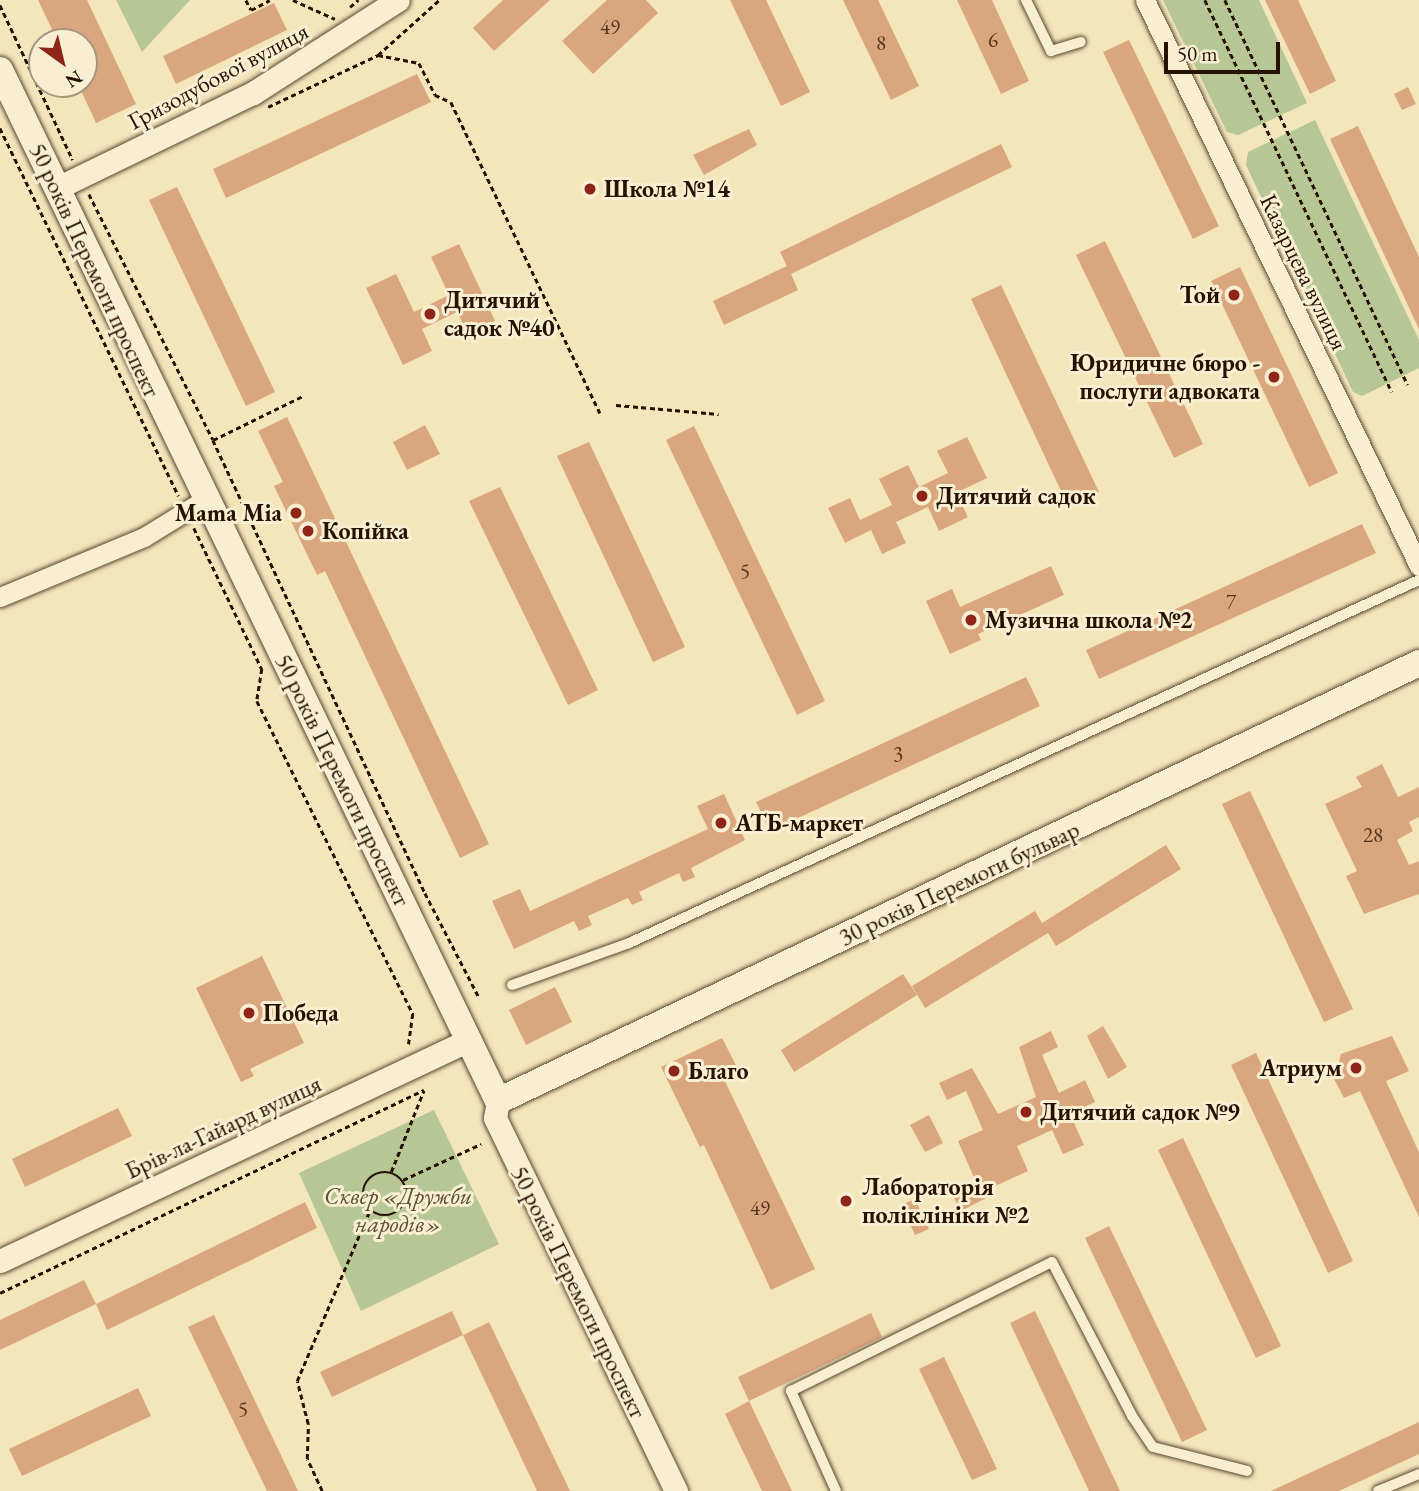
<!DOCTYPE html>
<html>
<head>
<meta charset="utf-8">
<style>
  body { margin:0 }
  #map { position:relative; width:1419px; height:1491px; overflow:hidden; background:#f4e6bb; font-family:"EB Garamond",serif }
  div>[style] { position:absolute }
  .green>* { inset:0; background:#b6c694 }
  .building>* { inset:0; background:#d9a67e }
  .path>* { height:2.5px; margin-top:-1.25px; transform-origin:0; background:repeating-linear-gradient(90deg,#271101 0 5px,transparent 0 8.5px) }
  .path>.ring { margin:-1.25px; padding:0; box-sizing:content-box; background:none; border:2.5px solid #271101; border-radius:50% }
  .roads { filter:drop-shadow(0 0 2px #5a4630) drop-shadow(0 0 2px #5a4630) }
  .service>* { height:10px; margin:-5px; padding:0 5px; transform-origin:5px; border-radius:5px; background:#f8efd3 }
  .minor>* { height:19px; margin:-9.5px; padding:0 9.5px; transform-origin:9.5px; border-radius:9.5px; background:#f8efd3 }
  .tertiary>* { height:23px; margin:-11.5px; padding:0 11.5px; transform-origin:11.5px; border-radius:11.5px; background:#f8efd3 }
  .secondary>* { height:26px; margin:-13px; padding:0 13px; transform-origin:13px; border-radius:13px; background:#f8efd3 }
  .dots>* { width:19px; height:19px; translate:-50% -50%; box-sizing:border-box; border:4px solid #f8efd3; border-radius:50% }
  span { translate:-50% -50%; white-space:nowrap; text-align:center; line-height:1.15; -webkit-text-stroke:6px #f8efd3; paint-order:stroke }
  .number-label { font-size:21px; color:#543620 }
  .number-label span { -webkit-text-stroke-width:0 }
  .street-label { font-size:24px; color:#271101 }
  .poi-label { font-size:24px; color:#271101; font-weight:700 }
  .left { translate:0 -50%; text-align:left }
  .right { translate:-100% -50%; text-align:right }
  .park-label { font-size:24px; color:#595034; font-style:italic }
  .north { position:absolute; left:28px; top:28px; width:70px; height:70px; box-sizing:border-box; background:#f8efd3; border:2px solid #a4967f; border-radius:50%; rotate:146deg; font-size:19px; font-weight:700; line-height:28px; text-align:center; color:#271101 }
  .north::after { content:''; display:block; margin:auto; width:24px; height:32px; background:#8f2418; clip-path:polygon(50% 0,100% 100%,50% 72%,0 100%) }
  .scale { position:absolute; left:1164px; top:42px; width:116px; height:32px; box-sizing:border-box; border:4px solid #271101; border-top:0; padding-left:9px; font-size:21px; line-height:24px; white-space:nowrap; color:#271101; -webkit-text-stroke:5px #f8efd3; paint-order:stroke }
</style>
</head>
<body>
<div id="map">
  <div class="green">
    <div style="clip-path:polygon(116px 0,190px 0,142px 52px)"></div>
    <div style="clip-path:polygon(1163px 0,1259px 0,1307px 103px,1238px 135px,1227px 132px)"></div>
    <div style="clip-path:polygon(1315px 120px,1419px 340px,1419px 368px,1362px 396px,1353px 392px,1246px 165px,1248px 152px)"></div>
    <div style="clip-path:polygon(434px 1110px,499px 1244px,361px 1311px,299px 1173px)"></div>
  </div>
  <div class="building">
    <div style="clip-path:polygon(38px 0,87px 0,136px 104px,96px 123px,78px 84px,84px 84px,84px 42px,58px 42px)"></div>
    <div style="clip-path:polygon(503px 0,550px 0,494px 51px,473px 28px)"></div>
    <div style="clip-path:polygon(607px 0,646px 0,658px 13px,593px 74px,562px 41px)"></div>
    <div style="clip-path:polygon(730px 0,766px 0,810px 92px,781px 106px)"></div>
    <div style="clip-path:polygon(843px 0,878px 0,919px 86px,891px 100px)"></div>
    <div style="clip-path:polygon(957px 0,992px 0,1029px 81px,1001px 94px)"></div>
    <div style="clip-path:polygon(1265px 0,1298px 0,1336px 81px,1310px 94px)"></div>
    <div style="clip-path:polygon(274px 3px,287px 30px,176px 84px,163px 56px)"></div>
    <div style="clip-path:polygon(1129px 40px,1219px 226px,1193px 239px,1103px 52px)"></div>
    <div style="clip-path:polygon(417px 74px,431px 102px,226px 198px,213px 169px)"></div>
    <div style="clip-path:polygon(1408px 87px,1416px 104px,1402px 110px,1394px 94px)"></div>
    <div style="clip-path:polygon(1358px 126px,1419px 257px,1419px 329px,1330px 139px)"></div>
    <div style="clip-path:polygon(749px 129px,757px 145px,704px 175px,693px 155px)"></div>
    <div style="clip-path:polygon(1001px 144px,1012px 167px,791px 274px,798px 290px,724px 325px,713px 301px,787px 266px,780px 252px)"></div>
    <div style="clip-path:polygon(177px 187px,275px 392px,246px 406px,149px 200px)"></div>
    <div style="clip-path:polygon(1105px 241px,1203px 444px,1174px 458px,1076px 255px)"></div>
    <div style="clip-path:polygon(459px 244px,495px 321px,468px 334px,457px 312px,422px 329px,432px 351px,403px 365px,366px 288px,396px 274px,414px 312px,449px 295px,431px 257px)"></div>
    <div style="clip-path:polygon(1240px 267px,1338px 473px,1309px 487px,1211px 281px)"></div>
    <div style="clip-path:polygon(1001px 285px,1099px 492px,1068px 506px,971px 299px)"></div>
    <div style="clip-path:polygon(287px 417px,489px 844px,460px 858px,325px 571px,317px 575px,274px 486px,283px 482px,258px 431px)"></div>
    <div style="clip-path:polygon(425px 425px,440px 454px,407px 470px,393px 442px)"></div>
    <div style="clip-path:polygon(694px 426px,825px 701px,797px 715px,666px 440px)"></div>
    <div style="clip-path:polygon(967px 437px,987px 478px,956px 493px,968px 517px,939px 531px,928px 507px,896px 522px,906px 543px,882px 554px,871px 530px,845px 543px,828px 508px,850px 498px,860px 520px,892px 505px,879px 479px,908px 465px,919px 487px,948px 473px,937px 451px)"></div>
    <div style="clip-path:polygon(589px 442px,685px 647px,653px 662px,557px 456px)"></div>
    <div style="clip-path:polygon(500px 487px,598px 690px,568px 705px,469px 501px)"></div>
    <div style="clip-path:polygon(1362px 524px,1376px 553px,1099px 679px,1086px 650px)"></div>
    <div style="clip-path:polygon(1051px 566px,1064px 595px,978px 634px,981px 640px,950px 654px,926px 601px,952px 589px,960px 607px)"></div>
    <div style="clip-path:polygon(1026px 677px,1040px 706px,770px 831px,756px 802px)"></div>
    <div style="clip-path:polygon(1382px 764px,1398px 797px,1419px 787px,1419px 817px,1409px 822px,1413px 831px,1397px 840px,1409px 865px,1419px 861px,1419px 894px,1364px 914px,1346px 876px,1357px 871px,1325px 804px,1362px 787px,1356px 777px)"></div>
    <div style="clip-path:polygon(1250px 791px,1353px 1009px,1324px 1022px,1222px 804px)"></div>
    <div style="clip-path:polygon(724px 794px,745px 840px,691px 868px,695px 877px,683px 882px,679px 873px,639px 892px,643px 900px,632px 905px,628px 898px,588px 916px,592px 925px,579px 931px,574px 921px,514px 949px,492px 901px,520px 889px,530px 911px,708px 829px,697px 806px)"></div>
    <div style="clip-path:polygon(1166px 845px,1181px 869px,1056px 946px,1048px 933px,925px 1008px,912px 986px,1035px 911px,1042px 923px)"></div>
    <div style="clip-path:polygon(262px 956px,304px 1043px,250px 1069px,254px 1076px,241px 1082px,196px 988px)"></div>
    <div style="clip-path:polygon(903px 974px,917px 995px,794px 1072px,781px 1050px)"></div>
    <div style="clip-path:polygon(555px 987px,572px 1022px,526px 1045px,509px 1010px)"></div>
    <div style="clip-path:polygon(1103px 1026px,1127px 1067px,1108px 1079px,1087px 1036px)"></div>
    <div style="clip-path:polygon(1051px 1031px,1058px 1047px,1042px 1055px,1059px 1093px,1085px 1080px,1095px 1102px,1070px 1114px,1084px 1145px,1063px 1154px,1052px 1130px,1017px 1146px,1028px 1171px,989px 1189px,992px 1195px,961px 1211px,952px 1194px,976px 1182px,958px 1141px,983px 1130px,966px 1091px,947px 1100px,939px 1083px,972px 1068px,998px 1114px,1036px 1097px,1019px 1047px)"></div>
    <div style="clip-path:polygon(1392px 1036px,1409px 1071px,1386px 1081px,1419px 1152px,1419px 1217px,1360px 1091px,1344px 1098px,1334px 1079px,1341px 1054px)"></div>
    <div style="clip-path:polygon(722px 1038px,737px 1067px,722px 1075px,815px 1269px,771px 1290px,704px 1145px,700px 1147px,661px 1067px)"></div>
    <div style="clip-path:polygon(1256px 1053px,1353px 1261px,1328px 1273px,1231px 1065px)"></div>
    <div style="clip-path:polygon(118px 1108px,132px 1136px,25px 1187px,12px 1159px)"></div>
    <div style="clip-path:polygon(929px 1115px,943px 1143px,925px 1152px,910px 1125px)"></div>
    <div style="clip-path:polygon(1183px 1138px,1281px 1346px,1256px 1358px,1158px 1150px)"></div>
    <div style="clip-path:polygon(915px 1199px,929px 1229px,915px 1235px,901px 1205px)"></div>
    <div style="clip-path:polygon(305px 1202px,317px 1228px,107px 1330px,96px 1304px)"></div>
    <div style="clip-path:polygon(1109px 1226px,1207px 1430px,1182px 1442px,1085px 1238px)"></div>
    <div style="clip-path:polygon(84px 1280px,96px 1304px,0 1350px,0 1320px)"></div>
    <div style="clip-path:polygon(452px 1311px,463px 1335px,332px 1397px,320px 1372px)"></div>
    <div style="clip-path:polygon(1035px 1311px,1120px 1491px,1089px 1491px,1010px 1323px)"></div>
    <div style="clip-path:polygon(871px 1313px,882px 1337px,749px 1401px,738px 1377px)"></div>
    <div style="clip-path:polygon(214px 1315px,298px 1491px,267px 1491px,188px 1327px)"></div>
    <div style="clip-path:polygon(489px 1322px,570px 1491px,537px 1491px,463px 1335px)"></div>
    <div style="clip-path:polygon(944px 1357px,997px 1469px,972px 1480px,919px 1369px)"></div>
    <div style="clip-path:polygon(138px 1388px,151px 1416px,22px 1476px,9px 1449px)"></div>
    <div style="clip-path:polygon(749px 1401px,792px 1491px,762px 1491px,725px 1414px)"></div>
    <div style="clip-path:polygon(1419px 1422px,1419px 1454px,1339px 1491px,1271px 1491px)"></div>
  </div>
  <div class="path">
    <div style="left:246px;top:0;width:11px;rotate:63deg"></div>
    <div style="left:251px;top:10px;width:21px;rotate:-28deg"></div>
    <div style="left:293px;top:0;width:46px;rotate:24.3deg"></div>
    <div style="left:1205px;top:0;width:434px;rotate:64.5deg"></div>
    <div style="left:1225px;top:0;width:426px;rotate:64.6deg"></div>
    <div style="left:0;top:5px;width:171px;rotate:64.8deg"></div>
    <div style="left:350px;top:7px;width:11px;rotate:-41deg"></div>
    <div style="left:378px;top:55px;width:42px;rotate:11deg"></div>
    <div style="left:419px;top:63px;width:36px;rotate:63deg"></div>
    <div style="left:435px;top:95px;width:17px;rotate:24deg"></div>
    <div style="left:451px;top:102px;width:345px;rotate:64.4deg"></div>
    <div style="left:268px;top:107px;width:122px;rotate:-25.3deg"></div>
    <div style="left:378px;top:55px;width:82px;rotate:-42deg"></div>
    <div style="left:0;top:128px;width:409px;rotate:64.1deg"></div>
    <div style="left:89px;top:194px;width:275px;rotate:63.2deg"></div>
    <div style="left:213px;top:440px;width:500px;rotate:64.92deg"></div>
    <div style="left:425px;top:893px;width:119px;rotate:62.6deg"></div>
    <div style="left:616px;top:405px;width:103px;rotate:5deg"></div>
    <div style="left:213px;top:440px;width:100px;rotate:-26.1deg"></div>
    <div style="left:194px;top:528px;width:157px;rotate:64.3deg"></div>
    <div style="left:262px;top:669px;width:32px;rotate:99deg"></div>
    <div style="left:257px;top:701px;width:350px;rotate:63.5deg"></div>
    <div style="left:413px;top:1014px;width:34px;rotate:98deg"></div>
    <div class="ring" style="left:363px;top:1172px;width:41.5px;height:41.5px"></div>
    <div style="left:391px;top:1172px;width:88px;rotate:-68.1deg"></div>
    <div style="left:403px;top:1180px;width:86px;rotate:-24.8deg"></div>
    <div style="left:0;top:1293px;width:470px;rotate:-25.6deg"></div>
    <div style="left:322px;top:1491px;width:35px;rotate:-115deg"></div>
    <div style="left:307px;top:1459px;width:35px;rotate:-88deg"></div>
    <div style="left:308px;top:1424px;width:44px;rotate:-104.3deg"></div>
    <div style="left:297px;top:1381px;width:186px;rotate:-66.9deg"></div>
  </div>
  <div class="roads">
    <div class="service">
      <div style="left:1026px;top:0;width:57px;rotate:63.9deg"></div>
      <div style="left:1051px;top:51px;width:31px;rotate:-17deg"></div>
      <div style="left:512px;top:985px;width:124px;rotate:-19.7deg"></div>
      <div style="left:629px;top:943px;width:869px;rotate:-24.68deg"></div>
      <div style="left:836px;top:1491px;width:110px;rotate:-114.2deg"></div>
      <div style="left:791px;top:1391px;width:291px;rotate:-26.3deg"></div>
      <div style="left:1052px;top:1262px;width:174px;rotate:62.5deg"></div>
      <div style="left:1132px;top:1416px;width:37px;rotate:56deg"></div>
      <div style="left:1153px;top:1447px;width:97px;rotate:14.3deg"></div>
      <div style="left:1378px;top:1491px;width:44px;rotate:-22.5deg"></div>
    </div>
    <div class="minor">
      <div style="left:1145px;top:0;width:629px;rotate:64.17deg"></div>
      <div style="left:0;top:597px;width:156px;rotate:-22.6deg"></div>
      <div style="left:144px;top:537px;width:70px;rotate:-31.7deg"></div>
    </div>
    <div class="tertiary">
      <div style="left:57px;top:188px;width:218px;rotate:-25.9deg"></div>
      <div style="left:253px;top:93px;width:172px;rotate:-32.7deg"></div>
      <div style="left:498px;top:1101px;width:17px;rotate:100deg"></div>
      <div style="left:495px;top:1118px;width:415px;rotate:64.1deg"></div>
      <div style="left:0;top:1261px;width:518px;rotate:-25.23deg"></div>
    </div>
    <div class="secondary">
      <div style="left:0;top:70px;width:1145px;rotate:64.22deg"></div>
      <div style="left:498px;top:1101px;width:1020px;rotate:-25.43deg"></div>
    </div>
  </div>
  <div class="dots">
    <div style="left:590px;top:189px;background:#8f2418"></div>
    <div style="left:1234px;top:295px;background:#8f2418"></div>
    <div style="left:430px;top:314px;background:#8f2418"></div>
    <div style="left:1274px;top:377px;background:#8f2418"></div>
    <div style="left:922px;top:496px;background:#8f2418"></div>
    <div style="left:296px;top:513px;background:#8f2418"></div>
    <div style="left:308px;top:531px;background:#8f2418"></div>
    <div style="left:971px;top:620px;background:#8f2418"></div>
    <div style="left:721px;top:823px;background:#8f2418"></div>
    <div style="left:249px;top:1013px;background:#8f2418"></div>
    <div style="left:1356px;top:1068px;background:#8f2418"></div>
    <div style="left:674px;top:1071px;background:#8f2418"></div>
    <div style="left:1026px;top:1112px;background:#8f2418"></div>
    <div style="left:846px;top:1201px;background:#8f2418"></div>
  </div>
  <div class="number-label">
    <span style="left:610px;top:27px">49</span>
    <span style="left:993px;top:40px">6</span>
    <span style="left:881px;top:43px">8</span>
    <span style="left:745px;top:571px">5</span>
    <span style="left:1231px;top:602px">7</span>
    <span style="left:898px;top:754px">3</span>
    <span style="left:1373px;top:835px">28</span>
    <span style="left:760px;top:1208px">49</span>
    <span style="left:243px;top:1409px">5</span>
  </div>
  <div class="street-label">
    <span style="left:218px;top:76px;rotate:-28deg">Гризодубової вулиця</span>
    <span style="left:95px;top:270px;rotate:65deg">50 років Перемоги проспект</span>
    <span style="left:1304px;top:272px;rotate:64deg">Казарцева вулиця</span>
    <span style="left:343px;top:780px;rotate:64deg">50 років Перемоги проспект</span>
    <span style="left:959px;top:883px;rotate:-25deg">30 років Перемоги бульвар</span>
    <span style="left:223px;top:1127px;rotate:-25deg">Брів-ла-Гайард вулиця</span>
    <span style="left:579px;top:1292px;rotate:64deg">50 років Перемоги проспект</span>
  </div>
  <div class="poi-label">
    <span class="left" style="left:604px;top:189px">Школа №14</span>
    <span class="right" style="left:1220px;top:295px">Той</span>
    <span class="left" style="left:444px;top:314px">Дитячий<br>садок №40</span>
    <span class="right" style="left:1260px;top:377px">Юридичне бюро -<br>послуги адвоката</span>
    <span class="left" style="left:936px;top:496px">Дитячий садок</span>
    <span class="right" style="left:282px;top:513px">Mama Mia</span>
    <span class="left" style="left:322px;top:531px">Копійка</span>
    <span class="left" style="left:985px;top:620px">Музична школа №2</span>
    <span class="left" style="left:735px;top:823px">АТБ-маркет</span>
    <span class="left" style="left:263px;top:1013px">Победа</span>
    <span class="right" style="left:1342px;top:1068px">Атриум</span>
    <span class="left" style="left:688px;top:1071px">Благо</span>
    <span class="left" style="left:1040px;top:1112px">Дитячий садок №9</span>
    <span class="left" style="left:862px;top:1201px">Лабораторія<br>поліклініки №2</span>
  </div>
  <div class="park-label">
    <span style="left:398px;top:1210px">Сквер «Дружби<br>народів»</span>
  </div>
  <div class="north">N</div>
  <div class="scale">50 m</div>
</div>
</body>
</html>
